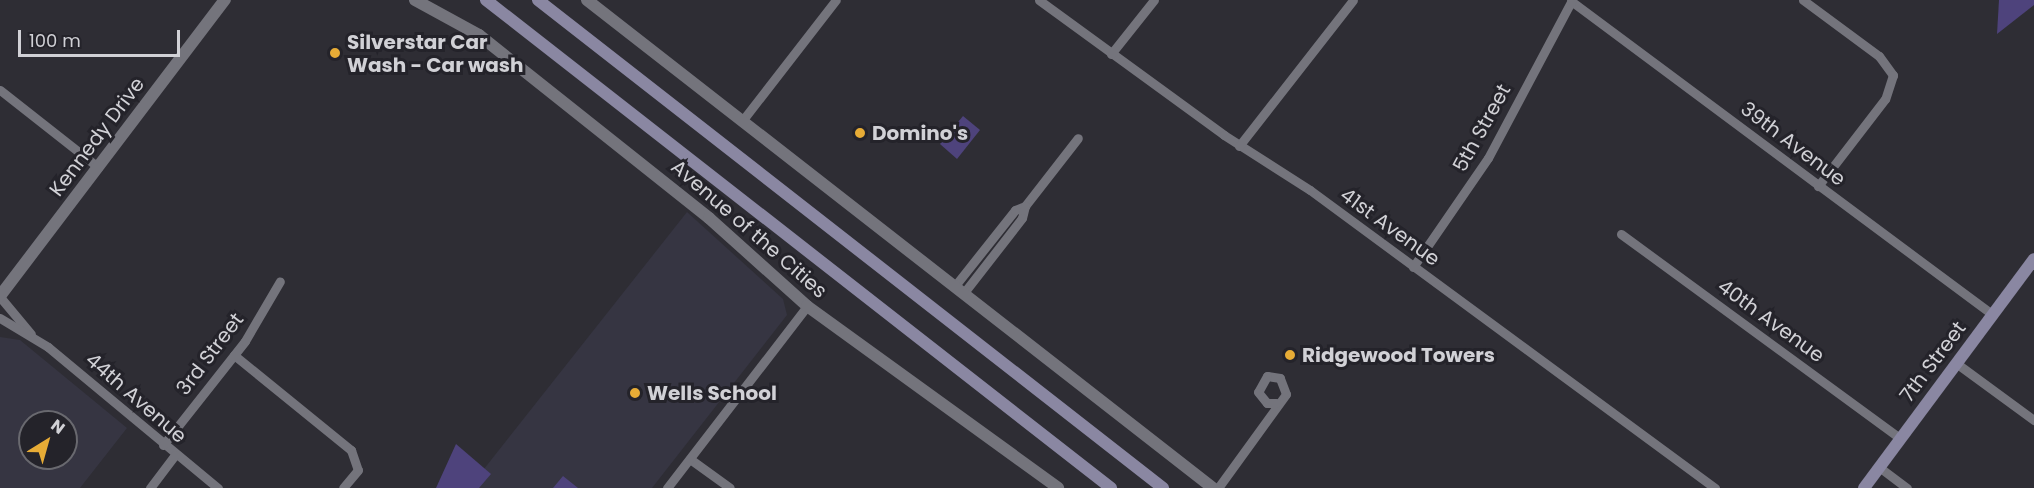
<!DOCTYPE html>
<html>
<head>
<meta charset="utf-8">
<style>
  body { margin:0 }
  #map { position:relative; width:2034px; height:488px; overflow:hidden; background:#2e2d34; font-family:Poppins,sans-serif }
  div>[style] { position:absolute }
  .built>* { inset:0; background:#363542 }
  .green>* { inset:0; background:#4e437c }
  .minor>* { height:9px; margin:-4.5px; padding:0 4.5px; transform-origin:4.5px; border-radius:4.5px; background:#74747c }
  .tertiary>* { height:12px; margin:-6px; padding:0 6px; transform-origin:6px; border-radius:6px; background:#74747c }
  .secondary>* { height:12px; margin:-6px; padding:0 6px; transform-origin:6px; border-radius:6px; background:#8a87a2 }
  .dots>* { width:16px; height:16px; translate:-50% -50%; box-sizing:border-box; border:3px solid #24232a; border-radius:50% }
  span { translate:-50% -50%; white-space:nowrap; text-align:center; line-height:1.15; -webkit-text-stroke:6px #24232a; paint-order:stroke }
  .poi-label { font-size:20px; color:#d1d1d6; font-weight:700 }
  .left { translate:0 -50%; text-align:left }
  .street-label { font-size:20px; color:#d1d1d6 }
  .north { position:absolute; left:18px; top:410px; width:60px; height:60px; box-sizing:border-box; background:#24232a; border:2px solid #69696f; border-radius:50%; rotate:37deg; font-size:16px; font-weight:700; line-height:24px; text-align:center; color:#d1d1d6 }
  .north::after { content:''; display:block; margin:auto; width:21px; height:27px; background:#e7ac36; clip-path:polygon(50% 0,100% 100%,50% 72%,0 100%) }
  .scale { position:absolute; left:18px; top:30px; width:162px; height:27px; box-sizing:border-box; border:3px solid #d1d1d6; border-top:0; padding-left:8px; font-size:18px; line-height:21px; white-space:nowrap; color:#d1d1d6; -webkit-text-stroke:4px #24232a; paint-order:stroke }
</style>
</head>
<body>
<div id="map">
  <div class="built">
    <div style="clip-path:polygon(687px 212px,783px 299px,787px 315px,652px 488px,469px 488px)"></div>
    <div style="clip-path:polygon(evenodd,0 337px,20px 340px,127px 428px,80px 488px,0 488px,0 337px,30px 422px,66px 422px,66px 458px,30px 458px,30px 422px)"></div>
  </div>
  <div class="green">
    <div style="clip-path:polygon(1999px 0,2034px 0,2034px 5px,1997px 34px)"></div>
    <div style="clip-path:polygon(963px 116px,980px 130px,957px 159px,940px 144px)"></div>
    <div style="clip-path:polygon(456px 444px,491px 474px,479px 488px,436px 488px)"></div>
    <div style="clip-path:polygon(563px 476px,578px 488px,553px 488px)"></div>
  </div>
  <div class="minor">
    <div style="left:1039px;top:0;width:229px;rotate:36.1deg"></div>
    <div style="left:1224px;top:135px;width:102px;rotate:32.6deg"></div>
    <div style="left:1310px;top:190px;width:503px;rotate:36.35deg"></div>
    <div style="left:1803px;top:0;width:94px;rotate:36.4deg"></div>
    <div style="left:1879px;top:56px;width:24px;rotate:54deg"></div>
    <div style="left:1893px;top:75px;width:25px;rotate:108deg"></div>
    <div style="left:1885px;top:99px;width:110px;rotate:127.6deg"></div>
    <div style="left:1571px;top:1px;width:526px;rotate:36.65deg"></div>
    <div style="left:1111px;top:54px;width:69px;rotate:-51.5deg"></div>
    <div style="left:0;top:90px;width:125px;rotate:38.2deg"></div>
    <div style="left:742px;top:121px;width:153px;rotate:-52.2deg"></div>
    <div style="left:1239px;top:146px;width:185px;rotate:-52deg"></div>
    <div style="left:1025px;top:206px;width:86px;rotate:-52.1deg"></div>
    <div style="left:1621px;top:234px;width:346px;rotate:36.2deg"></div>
    <div style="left:1413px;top:267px;width:132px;rotate:-55.5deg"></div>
    <div style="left:1488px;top:158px;width:179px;rotate:-62deg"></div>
    <div style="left:954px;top:287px;width:98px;rotate:-51.6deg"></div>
    <div style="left:1015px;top:210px;width:11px;rotate:-22deg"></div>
    <div style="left:1025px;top:206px;width:12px;rotate:104deg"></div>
    <div style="left:1022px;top:218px;width:96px;rotate:127.8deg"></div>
    <div style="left:0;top:297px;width:48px;rotate:50deg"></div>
    <div style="left:0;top:318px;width:56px;rotate:31.1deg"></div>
    <div style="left:48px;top:347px;width:221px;rotate:39.7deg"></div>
    <div style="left:234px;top:355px;width:151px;rotate:39.1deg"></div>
    <div style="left:351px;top:450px;width:21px;rotate:71deg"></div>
    <div style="left:358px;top:470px;width:23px;rotate:130deg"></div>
    <div style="left:1956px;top:363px;width:97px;rotate:36.2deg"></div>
    <div style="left:163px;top:445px;width:132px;rotate:-51.7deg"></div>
    <div style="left:245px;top:341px;width:69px;rotate:-59.7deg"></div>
    <div style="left:690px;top:459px;width:49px;rotate:35.9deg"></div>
    <div style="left:1879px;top:467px;width:35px;rotate:37deg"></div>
    <div style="left:150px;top:488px;width:41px;rotate:-52.9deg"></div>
    <div style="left:667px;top:488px;width:230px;rotate:-52.4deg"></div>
    <div style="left:1218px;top:488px;width:116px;rotate:-54.1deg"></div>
    <div style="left:1286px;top:394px;width:17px;rotate:-111deg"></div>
    <div style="left:1280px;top:378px;width:13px;rotate:-171deg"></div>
    <div style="left:1267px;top:376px;width:18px;rotate:119deg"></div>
    <div style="left:1258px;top:392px;width:14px;rotate:51deg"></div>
    <div style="left:1267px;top:403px;width:9px"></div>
  </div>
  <div class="tertiary">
    <div style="left:415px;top:0;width:73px;rotate:28.7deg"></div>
    <div style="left:479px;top:35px;width:294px;rotate:38.5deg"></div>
    <div style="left:709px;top:218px;width:132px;rotate:41.9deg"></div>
    <div style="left:807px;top:306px;width:310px;rotate:35.9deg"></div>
    <div style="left:587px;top:0;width:794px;rotate:37.94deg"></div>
    <div style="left:0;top:296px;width:372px;rotate:-52.8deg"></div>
  </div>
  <div class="secondary">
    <div style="left:486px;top:0;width:793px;rotate:37.98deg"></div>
    <div style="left:538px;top:0;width:793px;rotate:37.98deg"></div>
    <div style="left:1864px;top:488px;width:285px;rotate:-53.4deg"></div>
  </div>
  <div class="dots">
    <div style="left:335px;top:53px;background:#e7ac36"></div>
    <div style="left:860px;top:133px;background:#e7ac36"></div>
    <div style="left:1290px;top:355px;background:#e7ac36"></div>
    <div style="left:635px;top:393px;background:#e7ac36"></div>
  </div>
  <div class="poi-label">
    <span class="left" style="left:347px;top:54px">Silverstar Car<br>Wash - Car wash</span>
    <span class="left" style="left:872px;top:133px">Domino's</span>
    <span class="left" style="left:1302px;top:355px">Ridgewood Towers</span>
    <span class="left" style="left:647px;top:393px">Wells School</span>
  </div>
  <div class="street-label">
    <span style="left:1482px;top:128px;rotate:-61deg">5th Street</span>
    <span style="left:97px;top:137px;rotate:-53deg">Kennedy Drive</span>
    <span style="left:1793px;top:144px;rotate:37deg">39th Avenue</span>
    <span style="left:1390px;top:227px;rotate:36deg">41st Avenue</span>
    <span style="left:749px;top:229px;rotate:41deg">Avenue of the Cities</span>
    <span style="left:1771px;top:321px;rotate:36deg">40th Avenue</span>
    <span style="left:210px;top:354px;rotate:-53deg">3rd Street</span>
    <span style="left:1933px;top:362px;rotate:-53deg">7th Street</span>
    <span style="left:136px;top:398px;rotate:41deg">44th Avenue</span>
  </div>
  <div class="north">N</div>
  <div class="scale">100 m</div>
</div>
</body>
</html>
